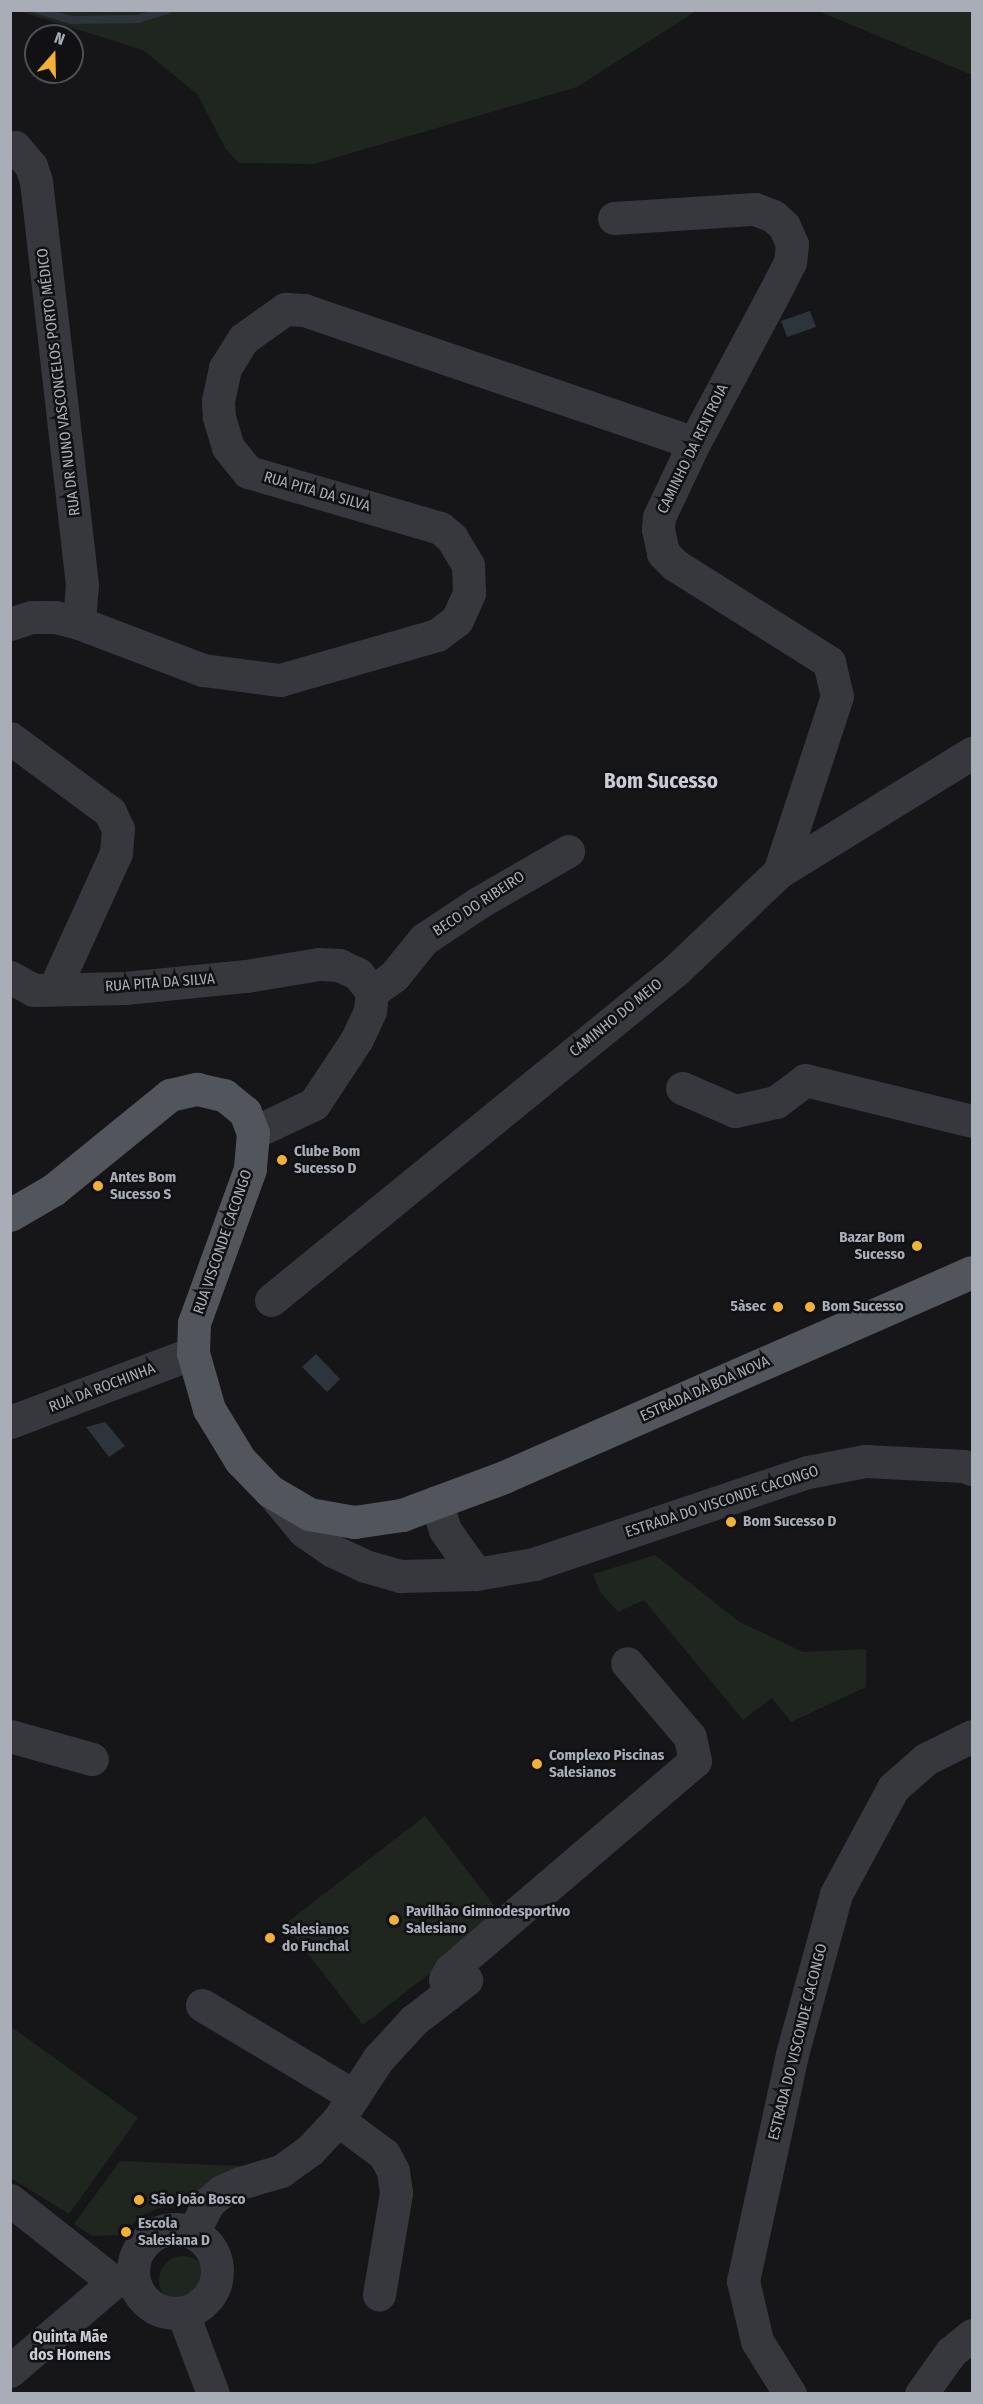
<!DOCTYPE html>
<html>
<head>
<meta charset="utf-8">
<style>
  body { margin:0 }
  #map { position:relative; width:983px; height:2404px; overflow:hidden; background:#161618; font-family:"Fira Sans Condensed",sans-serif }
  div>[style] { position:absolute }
  .green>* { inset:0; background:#1e261f }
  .round { border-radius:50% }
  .water>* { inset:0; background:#2c353c }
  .stream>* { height:8px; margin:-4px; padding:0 4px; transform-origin:4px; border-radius:4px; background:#2c353c }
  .minor>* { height:33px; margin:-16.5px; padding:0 16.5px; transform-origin:16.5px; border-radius:16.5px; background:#37383d }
  .minor>.ring { margin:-16.5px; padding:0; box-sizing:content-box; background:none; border:33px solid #37383d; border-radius:50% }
  .major>* { height:33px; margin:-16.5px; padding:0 16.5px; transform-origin:16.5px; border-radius:16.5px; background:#53555c }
  .dots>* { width:16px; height:16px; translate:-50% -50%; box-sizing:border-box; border:3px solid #111113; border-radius:50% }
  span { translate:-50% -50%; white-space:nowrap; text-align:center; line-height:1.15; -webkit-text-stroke:5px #111113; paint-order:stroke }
  .street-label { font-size:15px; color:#a8adb8 }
  .poi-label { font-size:15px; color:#a8adb8; font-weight:700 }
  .left { translate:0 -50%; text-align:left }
  .right { translate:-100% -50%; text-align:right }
  .neighbourhood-label { font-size:16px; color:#c9ccd4; font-weight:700 }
  .district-label { font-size:21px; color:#c9ccd4; font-weight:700 }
  .frame { position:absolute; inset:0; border:12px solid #a8adb8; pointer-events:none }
  .north { position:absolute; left:24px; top:24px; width:60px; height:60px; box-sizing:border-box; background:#111113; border:2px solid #4d4f55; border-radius:50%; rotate:20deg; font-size:16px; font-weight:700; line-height:24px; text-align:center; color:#a8adb8 }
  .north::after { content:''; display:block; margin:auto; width:21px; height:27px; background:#f2b134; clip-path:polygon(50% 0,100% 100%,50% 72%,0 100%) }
</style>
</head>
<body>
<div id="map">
  <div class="green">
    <div style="clip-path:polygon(19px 11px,696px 11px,577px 87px,314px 164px,239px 163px,225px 148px,198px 95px,143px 50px)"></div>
    <div style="clip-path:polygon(818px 11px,972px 11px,972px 75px,823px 13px)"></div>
    <div style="clip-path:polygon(655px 1555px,738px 1621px,803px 1652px,866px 1649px,866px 1687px,791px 1722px,772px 1698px,743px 1720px,644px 1600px,618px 1612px,600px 1592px,593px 1574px)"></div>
    <div style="clip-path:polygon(425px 1816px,503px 1917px,363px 2025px,285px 1924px)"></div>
    <div style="clip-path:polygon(10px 2026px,138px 2118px,69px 2214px,11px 2178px)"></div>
    <div style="clip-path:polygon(120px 2161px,242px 2166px,195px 2205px,158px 2208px,143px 2215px,120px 2235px,92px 2236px,74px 2224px)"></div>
    <div class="round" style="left:159px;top:2256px;width:48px;height:48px"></div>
  </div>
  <div class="water">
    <div style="clip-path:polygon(810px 311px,816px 327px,787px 337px,781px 321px)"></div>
    <div style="clip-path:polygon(316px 1354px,340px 1379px,327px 1392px,302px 1367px)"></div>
    <div style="clip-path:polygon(105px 1422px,125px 1446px,109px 1457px,86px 1427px)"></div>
  </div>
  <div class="stream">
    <div style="left:38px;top:10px;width:34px;rotate:17deg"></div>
    <div style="left:71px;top:20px;width:67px;rotate:-0.9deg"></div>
    <div style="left:138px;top:19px;width:30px;rotate:-17deg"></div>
  </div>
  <div class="minor">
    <div style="left:15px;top:147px;width:25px;rotate:50deg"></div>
    <div style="left:31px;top:166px;width:16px;rotate:72deg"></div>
    <div style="left:36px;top:181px;width:407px;rotate:83.5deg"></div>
    <div style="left:82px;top:585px;width:38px;rotate:95deg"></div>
    <div style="left:614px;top:218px;width:141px;rotate:-3.7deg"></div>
    <div style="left:755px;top:209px;width:19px;rotate:21deg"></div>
    <div style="left:773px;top:216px;width:15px;rotate:42deg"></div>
    <div style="left:784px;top:226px;width:20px;rotate:66deg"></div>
    <div style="left:792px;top:244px;width:18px;rotate:96deg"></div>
    <div style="left:790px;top:262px;width:22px;rotate:117deg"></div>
    <div style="left:780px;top:282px;width:183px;rotate:118.1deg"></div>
    <div style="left:694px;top:443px;width:82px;rotate:115.3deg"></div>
    <div style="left:659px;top:517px;width:12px;rotate:95deg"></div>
    <div style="left:658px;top:529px;width:25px;rotate:78deg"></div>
    <div style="left:663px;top:553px;width:17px;rotate:45deg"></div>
    <div style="left:675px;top:565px;width:182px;rotate:32.2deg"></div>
    <div style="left:829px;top:662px;width:35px;rotate:77deg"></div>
    <div style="left:837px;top:696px;width:185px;rotate:108.2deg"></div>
    <div style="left:10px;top:624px;width:23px;rotate:-18deg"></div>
    <div style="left:32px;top:617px;width:23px"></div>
    <div style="left:55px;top:617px;width:25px;rotate:14deg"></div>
    <div style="left:79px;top:623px;width:133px;rotate:20.8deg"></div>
    <div style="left:203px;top:670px;width:78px;rotate:7.4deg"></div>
    <div style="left:280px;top:680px;width:163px;rotate:-16deg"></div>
    <div style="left:437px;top:635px;width:25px;rotate:-37deg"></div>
    <div style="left:457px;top:620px;width:30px;rotate:-66deg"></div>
    <div style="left:469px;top:593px;width:28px;rotate:-92deg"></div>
    <div style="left:468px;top:565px;width:31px;rotate:-121deg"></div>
    <div style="left:452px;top:538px;width:16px;rotate:-140deg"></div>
    <div style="left:440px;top:528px;width:200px;rotate:-163.7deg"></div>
    <div style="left:248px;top:472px;width:32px;rotate:-129deg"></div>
    <div style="left:228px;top:447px;width:31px;rotate:-107deg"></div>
    <div style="left:219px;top:417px;width:16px;rotate:-94deg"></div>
    <div style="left:218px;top:401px;width:34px;rotate:-78deg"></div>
    <div style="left:225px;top:368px;width:34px;rotate:-58deg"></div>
    <div style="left:243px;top:339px;width:52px;rotate:-35.5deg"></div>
    <div style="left:285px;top:309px;width:19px;rotate:3deg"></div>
    <div style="left:304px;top:310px;width:412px;rotate:18.8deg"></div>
    <div style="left:10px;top:738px;width:124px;rotate:36.5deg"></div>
    <div style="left:110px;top:812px;width:19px;rotate:65deg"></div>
    <div style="left:118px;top:829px;width:24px;rotate:95deg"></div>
    <div style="left:116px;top:853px;width:147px;rotate:114.5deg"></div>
    <div style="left:10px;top:977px;width:26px;rotate:29deg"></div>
    <div style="left:33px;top:990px;width:92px;rotate:-1.2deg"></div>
    <div style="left:125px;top:988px;width:122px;rotate:-5.7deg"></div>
    <div style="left:246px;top:976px;width:74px;rotate:-9.3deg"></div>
    <div style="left:319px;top:964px;width:20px;rotate:3deg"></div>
    <div style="left:339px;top:965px;width:21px;rotate:25deg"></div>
    <div style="left:358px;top:974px;width:23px;rotate:52deg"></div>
    <div style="left:372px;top:992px;width:19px;rotate:96deg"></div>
    <div style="left:370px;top:1011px;width:31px;rotate:115deg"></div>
    <div style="left:357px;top:1039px;width:78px;rotate:123.5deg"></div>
    <div style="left:314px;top:1104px;width:68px;rotate:154.6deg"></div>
    <div style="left:372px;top:992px;width:27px;rotate:-36deg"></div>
    <div style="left:394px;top:976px;width:48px;rotate:-51deg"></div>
    <div style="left:424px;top:939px;width:65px;rotate:-33.7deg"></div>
    <div style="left:478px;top:903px;width:104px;rotate:-30deg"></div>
    <div style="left:682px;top:1088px;width:58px;rotate:23.5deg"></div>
    <div style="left:735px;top:1111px;width:42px;rotate:-12.4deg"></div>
    <div style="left:776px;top:1102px;width:36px;rotate:-37deg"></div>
    <div style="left:805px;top:1080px;width:172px;rotate:13.8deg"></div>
    <div style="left:271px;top:1300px;width:522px;rotate:-39.17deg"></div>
    <div style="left:676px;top:970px;width:142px;rotate:-43.6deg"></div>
    <div style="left:779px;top:872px;width:227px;rotate:-31.7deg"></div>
    <div style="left:10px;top:1422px;width:196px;rotate:-20.7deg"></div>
    <div style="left:273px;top:1494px;width:48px;rotate:50deg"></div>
    <div style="left:304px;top:1531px;width:35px;rotate:35deg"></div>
    <div style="left:333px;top:1551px;width:35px;rotate:25deg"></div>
    <div style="left:365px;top:1566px;width:37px;rotate:16deg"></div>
    <div style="left:401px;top:1576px;width:75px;rotate:-1.5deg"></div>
    <div style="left:436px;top:1502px;width:29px;rotate:72deg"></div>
    <div style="left:445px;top:1530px;width:54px;rotate:54.8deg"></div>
    <div style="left:476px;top:1574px;width:59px;rotate:-9.8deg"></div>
    <div style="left:534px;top:1564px;width:289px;rotate:-18.6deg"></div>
    <div style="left:808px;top:1472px;width:58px;rotate:-10.9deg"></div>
    <div style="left:865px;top:1461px;width:99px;rotate:2.9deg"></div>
    <div style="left:964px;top:1466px;width:9px;rotate:21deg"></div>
    <div style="left:10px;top:1736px;width:85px;rotate:15.7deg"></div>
    <div style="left:448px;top:1994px;width:15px;rotate:-101deg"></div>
    <div style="left:445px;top:1979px;width:10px;rotate:-61deg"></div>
    <div style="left:450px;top:1970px;width:322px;rotate:-40.5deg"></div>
    <div style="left:695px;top:1761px;width:25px;rotate:-102deg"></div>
    <div style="left:690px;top:1737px;width:97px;rotate:-130.4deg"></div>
    <div style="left:202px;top:2005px;width:177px;rotate:30.9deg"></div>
    <div style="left:338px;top:2120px;width:57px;rotate:36.5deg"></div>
    <div style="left:384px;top:2154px;width:19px;rotate:62deg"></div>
    <div style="left:393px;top:2171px;width:22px;rotate:82deg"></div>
    <div style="left:396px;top:2193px;width:103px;rotate:99.5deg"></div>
    <div style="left:10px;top:2200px;width:132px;rotate:38.3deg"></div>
    <div class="ring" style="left:133px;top:2229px;width:51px;height:51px"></div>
    <div style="left:193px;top:2232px;width:34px;rotate:-62deg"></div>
    <div style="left:209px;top:2202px;width:17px;rotate:-40deg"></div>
    <div style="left:222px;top:2191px;width:20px;rotate:-24deg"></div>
    <div style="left:240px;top:2183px;width:43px;rotate:-16.3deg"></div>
    <div style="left:281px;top:2171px;width:36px;rotate:-36deg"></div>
    <div style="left:310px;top:2150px;width:41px;rotate:-47deg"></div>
    <div style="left:338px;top:2120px;width:73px;rotate:-56.7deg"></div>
    <div style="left:378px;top:2059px;width:53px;rotate:-47.3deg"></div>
    <div style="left:414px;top:2020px;width:66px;rotate:-37.6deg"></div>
    <div style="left:183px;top:2314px;width:85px;rotate:69.4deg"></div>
    <div style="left:10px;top:2371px;width:137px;rotate:-40.6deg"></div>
    <div style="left:114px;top:2282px;width:17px;rotate:-13deg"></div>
    <div style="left:790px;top:2394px;width:62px;rotate:-121.9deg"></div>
    <div style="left:757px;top:2341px;width:62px;rotate:-103.1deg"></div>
    <div style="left:743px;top:2281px;width:232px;rotate:-77.8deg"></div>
    <div style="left:792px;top:2054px;width:166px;rotate:-74.6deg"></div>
    <div style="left:836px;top:1894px;width:120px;rotate:-61.7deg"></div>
    <div style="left:893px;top:1788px;width:44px;rotate:-41.3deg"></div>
    <div style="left:926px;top:1759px;width:51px;rotate:-26.6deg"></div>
    <div style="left:921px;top:2394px;width:52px;rotate:-54.5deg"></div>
    <div style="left:951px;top:2352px;width:27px;rotate:-39deg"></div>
  </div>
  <div class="major">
    <div style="left:10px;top:1215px;width:50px;rotate:-30.2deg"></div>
    <div style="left:53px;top:1190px;width:151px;rotate:-39.1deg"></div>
    <div style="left:170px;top:1095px;width:28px;rotate:-13deg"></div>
    <div style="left:197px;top:1089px;width:28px;rotate:13deg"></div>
    <div style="left:224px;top:1095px;width:27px;rotate:39deg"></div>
    <div style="left:245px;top:1112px;width:22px;rotate:69deg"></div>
    <div style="left:253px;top:1133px;width:36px;rotate:95deg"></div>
    <div style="left:250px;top:1169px;width:164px;rotate:110deg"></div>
    <div style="left:194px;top:1323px;width:30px;rotate:92deg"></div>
    <div style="left:193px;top:1353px;width:58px;rotate:74.1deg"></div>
    <div style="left:209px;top:1409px;width:60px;rotate:58.7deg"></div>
    <div style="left:240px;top:1460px;width:43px;rotate:45.9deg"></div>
    <div style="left:270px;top:1491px;width:45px;rotate:30.5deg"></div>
    <div style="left:309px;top:1514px;width:46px;rotate:10.1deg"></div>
    <div style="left:354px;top:1522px;width:49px;rotate:-8.3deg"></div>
    <div style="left:402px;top:1515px;width:109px;rotate:-20.4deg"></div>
    <div style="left:504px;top:1477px;width:511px;rotate:-23.66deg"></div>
  </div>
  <div class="dots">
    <div style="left:282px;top:1160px;background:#f2b134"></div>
    <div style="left:98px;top:1186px;background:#f2b134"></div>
    <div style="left:917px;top:1246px;background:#f2b134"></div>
    <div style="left:778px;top:1307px;background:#f2b134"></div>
    <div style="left:810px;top:1307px;background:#f2b134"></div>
    <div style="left:731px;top:1522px;background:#f2b134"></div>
    <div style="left:537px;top:1764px;background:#f2b134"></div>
    <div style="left:394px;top:1920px;background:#f2b134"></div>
    <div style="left:270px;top:1938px;background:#f2b134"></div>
    <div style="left:139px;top:2200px;background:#f2b134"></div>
    <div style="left:126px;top:2232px;background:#f2b134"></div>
  </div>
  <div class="street-label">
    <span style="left:59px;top:382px;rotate:-97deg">RUA DR NUNO VASCONCELOS PORTO MÉDICO</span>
    <span style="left:693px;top:449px;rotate:-64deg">CAMINHO DA RENTROIA</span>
    <span style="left:317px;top:492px;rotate:16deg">RUA PITA DA SILVA</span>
    <span style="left:479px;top:904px;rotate:-33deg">BECO DO RIBEIRO</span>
    <span style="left:160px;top:983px;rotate:-4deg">RUA PITA DA SILVA</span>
    <span style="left:616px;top:1018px;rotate:-39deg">CAMINHO DO MEIO</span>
    <span style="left:223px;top:1242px;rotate:-71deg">RUA VISCONDE CACONGO</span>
    <span style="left:102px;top:1388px;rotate:-21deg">RUA DA ROCHINHA</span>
    <span style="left:705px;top:1389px;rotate:-24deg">ESTRADA DA BOA NOVA</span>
    <span style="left:722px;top:1502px;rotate:-18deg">ESTRADA DO VISCONDE CACONGO</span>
    <span style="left:798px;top:2042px;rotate:-76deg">ESTRADA DO VISCONDE CACONGO</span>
  </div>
  <div class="poi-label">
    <span class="left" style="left:294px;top:1160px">Clube Bom<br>Sucesso D</span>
    <span class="left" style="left:110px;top:1186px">Antes Bom<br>Sucesso S</span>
    <span class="right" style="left:905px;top:1246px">Bazar Bom<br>Sucesso</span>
    <span class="right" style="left:766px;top:1307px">5àsec</span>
    <span class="left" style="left:822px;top:1307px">Bom Sucesso</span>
    <span class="left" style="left:743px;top:1522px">Bom Sucesso D</span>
    <span class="left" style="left:549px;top:1764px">Complexo Piscinas<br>Salesianos</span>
    <span class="left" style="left:406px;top:1920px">Pavilhão Gimnodesportivo<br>Salesiano</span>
    <span class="left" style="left:282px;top:1938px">Salesianos<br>do Funchal</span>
    <span class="left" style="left:151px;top:2200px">São João Bosco</span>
    <span class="left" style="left:138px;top:2232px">Escola<br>Salesiana D</span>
  </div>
  <div class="neighbourhood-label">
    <span style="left:70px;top:2346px">Quinta Mãe<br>dos Homens</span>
  </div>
  <div class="district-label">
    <span style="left:661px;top:781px">Bom Sucesso</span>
  </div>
  <div class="frame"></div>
  <div class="north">N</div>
</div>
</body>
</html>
